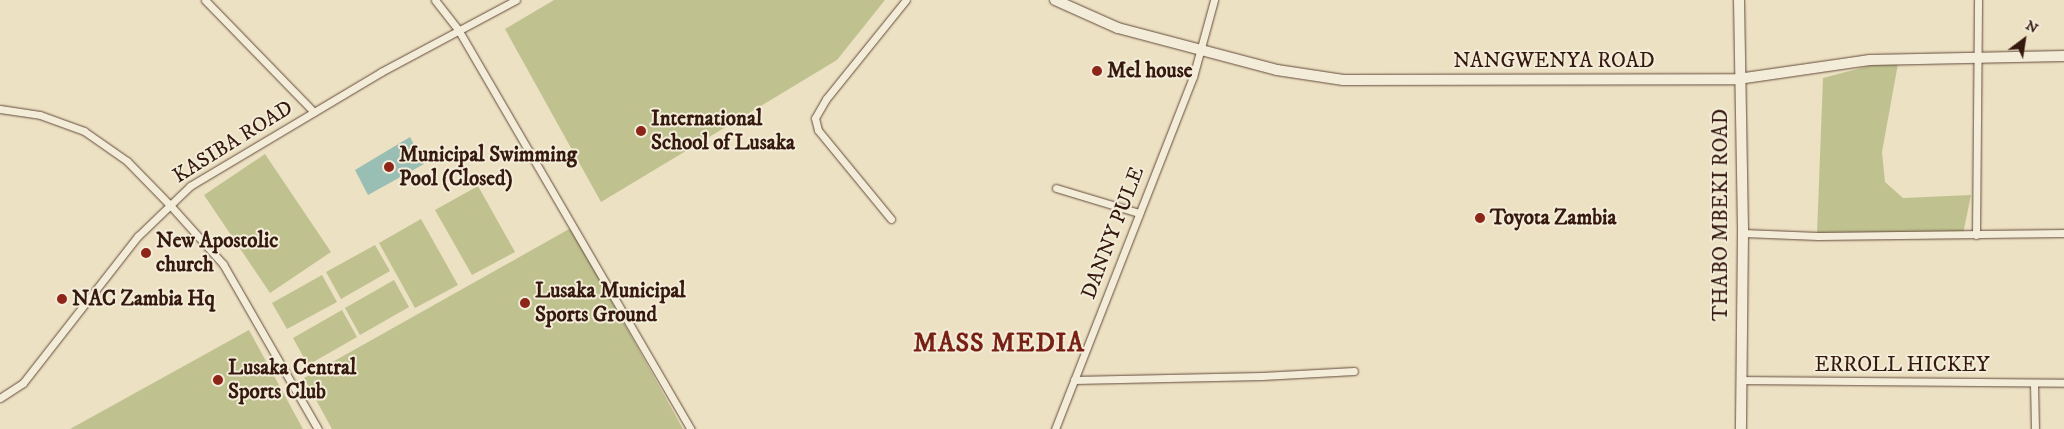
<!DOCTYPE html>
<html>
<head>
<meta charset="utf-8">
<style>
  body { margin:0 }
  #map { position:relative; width:2064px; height:429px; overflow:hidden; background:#ede1c3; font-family:"IM FELL DW Pica",serif }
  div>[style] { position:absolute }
  .green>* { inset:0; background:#bfc18f }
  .water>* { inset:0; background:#99beb4 }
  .roads { filter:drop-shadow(0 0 1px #634b3b) drop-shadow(0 0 1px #634b3b) }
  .street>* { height:7px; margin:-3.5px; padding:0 3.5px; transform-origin:3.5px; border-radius:3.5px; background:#f3ecd8 }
  .secondary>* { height:10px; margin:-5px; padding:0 5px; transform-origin:5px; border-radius:5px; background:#f3ecd8 }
  .dots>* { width:14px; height:14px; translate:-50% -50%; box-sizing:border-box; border:2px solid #f3ecd8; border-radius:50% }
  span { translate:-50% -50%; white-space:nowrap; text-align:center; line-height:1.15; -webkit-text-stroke:4px #f3ecd8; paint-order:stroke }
  .street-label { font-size:21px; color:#35190e }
  .poi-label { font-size:21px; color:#35190e; font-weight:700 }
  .left { translate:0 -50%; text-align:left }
  .district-label { font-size:26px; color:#7a1f14; font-weight:700; letter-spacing:1px }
  .north { position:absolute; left:1999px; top:15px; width:50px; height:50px; -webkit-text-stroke:4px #f3ecd8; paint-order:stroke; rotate:31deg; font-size:14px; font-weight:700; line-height:20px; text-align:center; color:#35190e }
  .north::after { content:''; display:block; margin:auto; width:18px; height:22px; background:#35190e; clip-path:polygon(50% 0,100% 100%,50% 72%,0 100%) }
</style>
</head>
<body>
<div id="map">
  <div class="green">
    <div style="clip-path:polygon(554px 0,885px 0,837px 60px,601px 202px,505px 29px)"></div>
    <div style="clip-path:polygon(1899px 58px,1882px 152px,1885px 182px,1903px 198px,1971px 195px,1963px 234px,1817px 234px,1823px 78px)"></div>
    <div style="clip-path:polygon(265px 154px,331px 252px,270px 293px,204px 195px)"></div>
    <div style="clip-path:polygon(478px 186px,515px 252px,472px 275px,435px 210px)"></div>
    <div style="clip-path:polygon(421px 219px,458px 285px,415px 308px,379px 243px)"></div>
    <div style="clip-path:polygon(571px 228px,683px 429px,332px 429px,304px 378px)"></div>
    <div style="clip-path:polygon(375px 245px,390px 271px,341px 299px,326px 272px)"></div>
    <div style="clip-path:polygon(322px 275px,337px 302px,287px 329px,272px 303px)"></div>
    <div style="clip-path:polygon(394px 280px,409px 307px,360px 335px,345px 308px)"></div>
    <div style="clip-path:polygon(342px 310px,357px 337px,308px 365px,293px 338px)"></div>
    <div style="clip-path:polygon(249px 330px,303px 429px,70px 429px)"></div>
  </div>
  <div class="water">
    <div style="clip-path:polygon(410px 137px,424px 164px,368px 195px,355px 170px)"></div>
  </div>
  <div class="roads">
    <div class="street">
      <div style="left:205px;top:0;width:156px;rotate:45.8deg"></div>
      <div style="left:435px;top:0;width:39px;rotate:52deg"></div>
      <div style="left:459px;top:31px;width:461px;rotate:59.8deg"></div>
      <div style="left:0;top:109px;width:40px;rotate:8.5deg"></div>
      <div style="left:40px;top:115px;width:47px;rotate:20deg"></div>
      <div style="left:84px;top:131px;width:52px;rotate:34.9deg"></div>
      <div style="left:127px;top:161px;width:60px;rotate:45.7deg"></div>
      <div style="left:169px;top:204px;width:81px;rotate:48deg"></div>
      <div style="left:223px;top:264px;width:190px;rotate:60.1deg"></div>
      <div style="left:1056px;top:188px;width:87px;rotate:16.8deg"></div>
      <div style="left:891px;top:219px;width:115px;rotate:-129.4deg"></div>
      <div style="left:818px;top:130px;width:12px;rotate:-104deg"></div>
      <div style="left:815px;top:118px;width:22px;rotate:-60deg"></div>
      <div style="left:826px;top:99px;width:127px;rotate:-51.1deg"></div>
      <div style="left:1743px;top:233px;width:75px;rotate:2.3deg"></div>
      <div style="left:1818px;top:236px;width:246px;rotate:-0.7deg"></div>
      <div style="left:1976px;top:235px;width:235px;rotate:-89.5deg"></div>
      <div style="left:1074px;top:380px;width:188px;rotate:-1.2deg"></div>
      <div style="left:1262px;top:376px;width:92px;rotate:-3.1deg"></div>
      <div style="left:1740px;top:380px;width:324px;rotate:0.5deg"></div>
      <div style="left:2034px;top:383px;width:46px;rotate:88.8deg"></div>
      <div style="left:0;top:398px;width:27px;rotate:-33deg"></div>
      <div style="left:23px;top:383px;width:187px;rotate:-52deg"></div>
      <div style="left:138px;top:236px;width:72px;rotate:-43.9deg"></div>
      <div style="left:190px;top:186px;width:222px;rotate:-30.8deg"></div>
      <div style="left:381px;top:72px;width:153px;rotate:-28.1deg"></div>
      <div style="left:1055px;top:429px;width:378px;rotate:-68.6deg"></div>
      <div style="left:1193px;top:77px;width:80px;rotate:-74.7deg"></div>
    </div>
    <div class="secondary">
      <div style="left:1055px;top:0;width:69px;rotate:24deg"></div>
      <div style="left:1118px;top:28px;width:164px;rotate:14.8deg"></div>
      <div style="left:1277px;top:70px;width:67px;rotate:8.6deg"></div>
      <div style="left:1343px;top:80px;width:395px;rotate:-0.1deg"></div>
      <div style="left:1738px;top:79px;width:133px;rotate:-8.2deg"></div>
      <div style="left:1870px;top:60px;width:194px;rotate:-1.2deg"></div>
      <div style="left:1739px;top:0;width:233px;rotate:89deg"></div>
      <div style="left:1743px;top:233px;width:196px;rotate:90.6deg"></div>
    </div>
  </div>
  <div class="dots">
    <div style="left:1097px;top:71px;background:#8f2418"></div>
    <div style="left:641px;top:131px;background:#8f2418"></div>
    <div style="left:389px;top:167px;background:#8f2418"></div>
    <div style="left:1480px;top:218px;background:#8f2418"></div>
    <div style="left:146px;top:253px;background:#8f2418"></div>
    <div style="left:62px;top:299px;background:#8f2418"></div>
    <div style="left:525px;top:303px;background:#8f2418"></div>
    <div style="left:218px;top:380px;background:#8f2418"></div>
  </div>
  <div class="street-label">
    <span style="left:1554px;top:61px">NANGWENYA ROAD</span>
    <span style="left:233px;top:142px;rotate:-32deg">KASIBA ROAD</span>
    <span style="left:1721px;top:215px;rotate:-90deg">THABO MBEKI ROAD</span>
    <span style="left:1113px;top:233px;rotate:-69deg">DANNY PULE</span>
    <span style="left:1902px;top:365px">ERROLL HICKEY</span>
  </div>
  <div class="poi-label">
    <span class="left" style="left:1107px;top:71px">Mel house</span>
    <span class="left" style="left:651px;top:131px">International<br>School of Lusaka</span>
    <span class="left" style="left:399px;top:167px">Municipal Swimming<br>Pool (Closed)</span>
    <span class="left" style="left:1490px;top:218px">Toyota Zambia</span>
    <span class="left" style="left:156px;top:253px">New Apostolic<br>church</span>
    <span class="left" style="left:535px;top:303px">Lusaka Municipal<br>Sports Ground</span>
    <span class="left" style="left:72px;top:299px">NAC Zambia Hq</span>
    <span class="left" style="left:228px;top:380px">Lusaka Central<br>Sports Club</span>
  </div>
  <div class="district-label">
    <span style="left:999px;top:344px">MASS MEDIA</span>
  </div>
  <div class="north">N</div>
</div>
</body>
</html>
